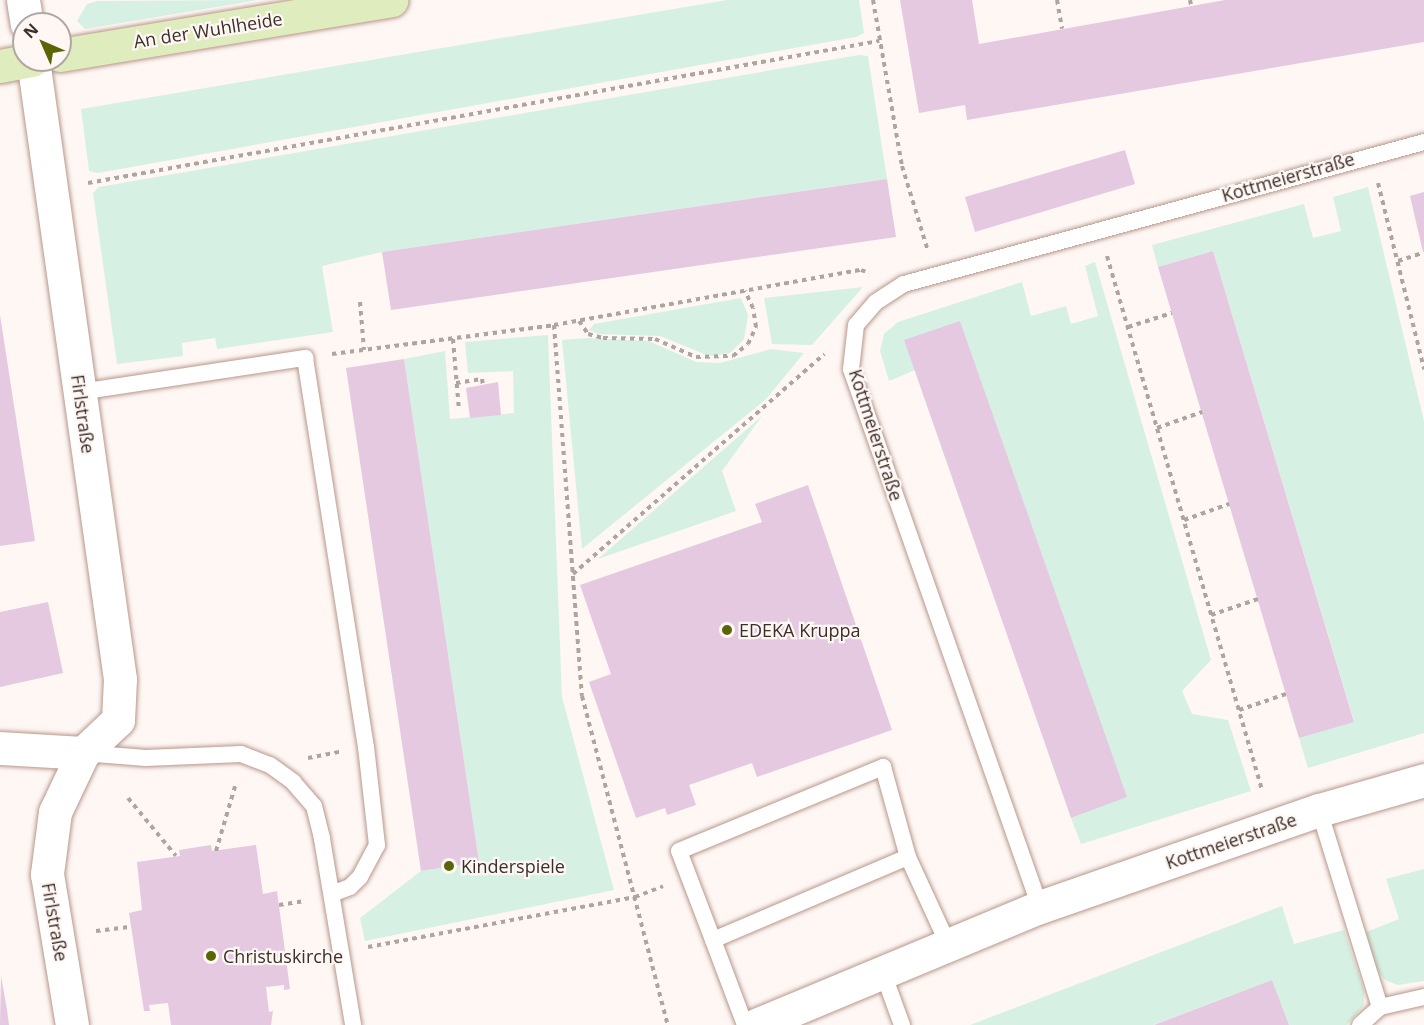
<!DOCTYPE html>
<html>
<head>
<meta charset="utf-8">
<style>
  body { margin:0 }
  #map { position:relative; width:1424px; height:1025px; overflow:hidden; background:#fef7f4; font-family:"Open Sans",sans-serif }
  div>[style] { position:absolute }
  .green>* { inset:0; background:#d6f1e3 }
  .building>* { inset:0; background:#e4c9e0 }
  .path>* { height:4px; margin-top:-2px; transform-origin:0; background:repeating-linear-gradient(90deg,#aea4a0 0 4.5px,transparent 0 9px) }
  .roads { filter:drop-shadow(0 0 2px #b8978b) drop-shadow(0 0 2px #b8978b) }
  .lane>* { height:16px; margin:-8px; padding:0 8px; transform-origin:8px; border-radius:8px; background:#fff }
  .street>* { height:33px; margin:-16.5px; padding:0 16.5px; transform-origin:16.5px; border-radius:16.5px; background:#fff }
  .secondary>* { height:33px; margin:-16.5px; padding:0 16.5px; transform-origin:16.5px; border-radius:16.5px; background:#dfecbd }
  .dots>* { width:16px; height:16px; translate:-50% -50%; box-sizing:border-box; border:3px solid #fef7f4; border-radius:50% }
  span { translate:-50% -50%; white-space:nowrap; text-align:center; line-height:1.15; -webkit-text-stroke:4.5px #fef7f4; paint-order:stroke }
  .street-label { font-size:18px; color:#3c2f2a }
  .poi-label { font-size:18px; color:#3c2f2a }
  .left { translate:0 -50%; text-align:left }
  .north { position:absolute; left:12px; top:12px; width:60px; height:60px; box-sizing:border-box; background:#fef7f4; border:2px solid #b0a7a3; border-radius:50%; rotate:315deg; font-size:16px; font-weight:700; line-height:24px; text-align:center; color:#3c2f2a }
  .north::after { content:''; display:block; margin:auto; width:21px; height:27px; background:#596507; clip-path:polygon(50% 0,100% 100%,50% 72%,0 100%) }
</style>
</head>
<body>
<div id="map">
  <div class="green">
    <div style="clip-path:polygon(257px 0,85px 29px,77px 21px,87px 4px,97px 1px)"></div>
    <div style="clip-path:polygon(727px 0,859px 0,864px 33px,856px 37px,98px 173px,89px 171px,81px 109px)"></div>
    <div style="clip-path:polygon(859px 55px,868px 56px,887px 179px,382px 252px,322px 266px,333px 332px,217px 349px,215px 338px,182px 343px,183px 356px,117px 364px,93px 193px,99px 187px)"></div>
    <div style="clip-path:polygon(1368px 187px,1424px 421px,1424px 733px,1308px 768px,1299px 738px,1354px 721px,1213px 251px,1158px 267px,1152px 245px,1304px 204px,1313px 238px,1341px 231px,1333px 197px)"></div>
    <div style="clip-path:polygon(1095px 262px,1211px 660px,1182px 691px,1192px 714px,1228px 720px,1251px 791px,1081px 844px,1071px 818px,1126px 797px,960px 321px,915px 370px,889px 381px,880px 351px,884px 334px,898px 322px,1022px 282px,1031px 316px,1066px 306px,1071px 324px,1098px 316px,1085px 266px)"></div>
    <div style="clip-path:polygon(863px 287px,812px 345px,772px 344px,764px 298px)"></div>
    <div style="clip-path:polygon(741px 298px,748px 315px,744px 339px,730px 353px,709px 356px,660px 336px,598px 334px,589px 330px,594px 324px)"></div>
    <div style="clip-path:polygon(548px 335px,562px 697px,614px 890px,365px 941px,360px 918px,421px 871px,479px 862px,404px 359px,445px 351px,450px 419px,514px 413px,513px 371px,468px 373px,465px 342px)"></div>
    <div style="clip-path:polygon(587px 338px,649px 341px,696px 362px,720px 363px,771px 349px,804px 353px,766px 399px,582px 549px,562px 340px)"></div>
    <div style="clip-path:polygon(762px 416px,722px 471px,736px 511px,598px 559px)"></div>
    <div style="clip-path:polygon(1424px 869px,1424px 981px,1398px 985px,1385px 980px,1375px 967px,1366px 932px,1399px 919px,1386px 879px)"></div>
    <div style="clip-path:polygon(1282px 906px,1294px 944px,1344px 930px,1364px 991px,1364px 1005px,1347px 1025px,1289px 1025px,1272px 980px,1153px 1025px,970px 1025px)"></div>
  </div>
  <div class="building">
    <div style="clip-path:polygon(900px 0,972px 0,979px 44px,1225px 0,1424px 0,1424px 42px,967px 120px,965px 105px,919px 113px)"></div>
    <div style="clip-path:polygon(1125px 150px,1135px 184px,975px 232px,965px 197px)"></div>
    <div style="clip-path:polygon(887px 179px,896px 237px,391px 310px,382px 252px)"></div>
    <div style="clip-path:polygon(1424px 192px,1424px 252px,1423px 252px,1410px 196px)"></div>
    <div style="clip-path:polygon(1213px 251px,1354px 722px,1299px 738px,1158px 267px)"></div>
    <div style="clip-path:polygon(0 315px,35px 541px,0 546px)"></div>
    <div style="clip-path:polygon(960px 321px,1127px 797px,1071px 818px,904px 340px)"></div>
    <div style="clip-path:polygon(404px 359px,479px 862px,421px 871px,346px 368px)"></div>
    <div style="clip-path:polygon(498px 382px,501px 415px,470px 418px,466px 388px)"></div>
    <div style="clip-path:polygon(808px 485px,892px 730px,757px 777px,752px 763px,689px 785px,696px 805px,667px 815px,665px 808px,636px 818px,589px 682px,611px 674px,580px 585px,762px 522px,755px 504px)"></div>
    <div style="clip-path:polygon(48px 602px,63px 673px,0 687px,0 612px)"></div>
    <div style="clip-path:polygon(211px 845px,212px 851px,256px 845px,263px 894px,277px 891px,290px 989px,284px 990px,284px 985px,266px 987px,269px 1012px,273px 1011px,271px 1025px,171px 1025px,168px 1003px,149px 1005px,150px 1011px,144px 1011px,129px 913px,142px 910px,137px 862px,180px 856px,179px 850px)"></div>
    <div style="clip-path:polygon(1px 976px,7px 1010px,9px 1025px,0 1025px)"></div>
    <div style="clip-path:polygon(1272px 980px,1289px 1025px,1154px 1025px)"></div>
  </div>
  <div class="path">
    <div style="left:873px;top:0;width:169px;rotate:80.1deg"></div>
    <div style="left:902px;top:166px;width:86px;rotate:73deg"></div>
    <div style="left:1057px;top:0;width:29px;rotate:80deg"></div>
    <div style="left:1190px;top:0;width:5px;rotate:79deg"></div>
    <div style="left:88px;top:183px;width:804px;rotate:-10.18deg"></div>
    <div style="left:1378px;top:183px;width:192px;rotate:76.1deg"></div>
    <div style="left:1107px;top:256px;width:556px;rotate:73.81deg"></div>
    <div style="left:1398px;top:261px;width:26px;rotate:-18deg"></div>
    <div style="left:360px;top:302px;width:48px;rotate:85.2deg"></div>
    <div style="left:579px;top:321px;width:16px;rotate:55deg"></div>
    <div style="left:588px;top:334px;width:16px;rotate:15deg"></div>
    <div style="left:603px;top:338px;width:52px;rotate:1.1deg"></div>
    <div style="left:655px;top:339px;width:45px;rotate:23.7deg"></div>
    <div style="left:696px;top:357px;width:37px;rotate:-2deg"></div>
    <div style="left:733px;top:356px;width:19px;rotate:-39deg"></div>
    <div style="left:748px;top:344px;width:19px;rotate:-65deg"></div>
    <div style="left:756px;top:327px;width:19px;rotate:-99deg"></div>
    <div style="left:753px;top:308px;width:19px;rotate:-115deg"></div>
    <div style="left:554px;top:325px;width:372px;rotate:85.7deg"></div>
    <div style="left:582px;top:696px;width:340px;rotate:75.4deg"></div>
    <div style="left:1128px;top:327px;width:46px;rotate:-17.7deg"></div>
    <div style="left:453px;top:339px;width:72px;rotate:85.2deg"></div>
    <div style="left:332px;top:354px;width:224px;rotate:-7.4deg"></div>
    <div style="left:554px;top:325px;width:312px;rotate:-10.2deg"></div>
    <div style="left:861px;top:270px;width:9px;rotate:21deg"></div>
    <div style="left:456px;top:383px;width:26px;rotate:-9deg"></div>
    <div style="left:482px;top:379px;width:6px;rotate:81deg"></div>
    <div style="left:1157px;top:428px;width:48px;rotate:-19.6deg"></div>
    <div style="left:1184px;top:520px;width:48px;rotate:-19.6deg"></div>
    <div style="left:573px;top:574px;width:334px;rotate:-41.2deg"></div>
    <div style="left:1211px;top:615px;width:50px;rotate:-18.8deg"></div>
    <div style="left:1239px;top:710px;width:50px;rotate:-18.8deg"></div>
    <div style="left:308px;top:758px;width:32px;rotate:-11deg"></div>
    <div style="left:128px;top:798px;width:75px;rotate:50.4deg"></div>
    <div style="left:216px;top:851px;width:71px;rotate:-73.6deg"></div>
    <div style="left:279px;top:905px;width:26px;rotate:-9deg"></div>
    <div style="left:96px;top:931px;width:35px;rotate:-7deg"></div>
    <div style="left:368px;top:947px;width:272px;rotate:-10.6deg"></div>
    <div style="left:635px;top:897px;width:30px;rotate:-21deg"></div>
  </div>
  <div class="roads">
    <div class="lane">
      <div style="left:80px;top:392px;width:228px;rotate:-8.6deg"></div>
      <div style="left:305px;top:358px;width:394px;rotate:81.1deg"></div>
      <div style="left:366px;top:747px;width:99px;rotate:83.6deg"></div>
      <div style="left:377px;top:845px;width:36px;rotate:118deg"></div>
      <div style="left:360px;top:877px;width:14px;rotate:135deg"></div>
      <div style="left:350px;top:887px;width:19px;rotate:159deg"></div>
      <div style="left:83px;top:753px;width:63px;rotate:4.5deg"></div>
      <div style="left:146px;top:758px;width:95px;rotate:-2.4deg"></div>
      <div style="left:241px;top:754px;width:31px;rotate:21deg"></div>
      <div style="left:270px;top:765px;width:29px;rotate:36deg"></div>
      <div style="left:293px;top:782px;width:32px;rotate:49deg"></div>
      <div style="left:314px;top:806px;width:34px;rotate:76deg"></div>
      <div style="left:322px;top:839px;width:189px;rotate:80.5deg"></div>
      <div style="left:1319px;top:810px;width:206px;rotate:72.8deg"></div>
      <div style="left:1380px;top:1007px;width:45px;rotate:-12.8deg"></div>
      <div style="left:1040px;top:907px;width:570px;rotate:-109.36deg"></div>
      <div style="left:851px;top:369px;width:44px;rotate:-83.5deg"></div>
      <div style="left:856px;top:325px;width:30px;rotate:-49deg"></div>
      <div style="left:876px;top:302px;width:33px;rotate:-33deg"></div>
      <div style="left:904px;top:284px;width:539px;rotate:-15.27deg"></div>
      <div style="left:713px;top:940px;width:95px;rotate:-110.9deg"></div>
      <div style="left:679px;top:851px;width:221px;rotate:-22.4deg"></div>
      <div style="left:883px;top:767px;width:93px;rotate:74.5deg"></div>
      <div style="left:882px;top:970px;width:59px;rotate:70deg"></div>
      <div style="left:745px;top:1025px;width:91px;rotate:-110.6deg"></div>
      <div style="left:713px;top:940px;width:212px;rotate:-23.1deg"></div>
      <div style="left:908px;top:857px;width:98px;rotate:65.3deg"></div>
      <div style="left:1360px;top:1025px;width:27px;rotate:-42deg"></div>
    </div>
    <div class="street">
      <div style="left:23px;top:0;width:24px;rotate:81deg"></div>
      <div style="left:33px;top:60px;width:625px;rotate:82deg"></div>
      <div style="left:120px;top:679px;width:41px;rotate:92.8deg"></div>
      <div style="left:118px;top:720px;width:48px;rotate:136.7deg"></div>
      <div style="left:83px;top:753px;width:65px;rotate:115.4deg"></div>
      <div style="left:55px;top:812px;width:63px;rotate:97.4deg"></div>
      <div style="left:47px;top:874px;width:153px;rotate:80.6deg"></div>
      <div style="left:0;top:748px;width:83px;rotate:3.4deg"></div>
      <div style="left:756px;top:1025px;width:308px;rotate:-22.6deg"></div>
      <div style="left:1040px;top:907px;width:295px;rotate:-19.2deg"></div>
      <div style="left:1319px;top:810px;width:109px;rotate:-15.9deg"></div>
    </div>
    <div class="secondary">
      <div style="left:60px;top:55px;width:336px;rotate:-9.4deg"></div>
      <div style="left:0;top:66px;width:33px;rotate:-11deg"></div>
    </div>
  </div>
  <div class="dots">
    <div style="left:727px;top:630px;background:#596507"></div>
    <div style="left:449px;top:866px;background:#596507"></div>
    <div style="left:211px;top:956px;background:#596507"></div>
  </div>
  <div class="street-label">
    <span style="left:208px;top:30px;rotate:-9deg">An der Wuhlheide</span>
    <span style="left:1288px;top:177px;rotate:-16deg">Kottmeierstraße</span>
    <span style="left:83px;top:414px;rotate:82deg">Firlstraße</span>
    <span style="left:876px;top:435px;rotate:72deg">Kottmeierstraße</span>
    <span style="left:1231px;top:841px;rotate:-19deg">Kottmeierstraße</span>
    <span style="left:55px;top:922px;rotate:80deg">Firlstraße</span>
  </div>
  <div class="poi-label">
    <span class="left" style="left:739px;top:630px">EDEKA Kruppa</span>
    <span class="left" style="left:461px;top:866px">Kinderspiele</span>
    <span class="left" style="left:223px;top:956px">Christuskirche</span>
  </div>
  <div class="north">N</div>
</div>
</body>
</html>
